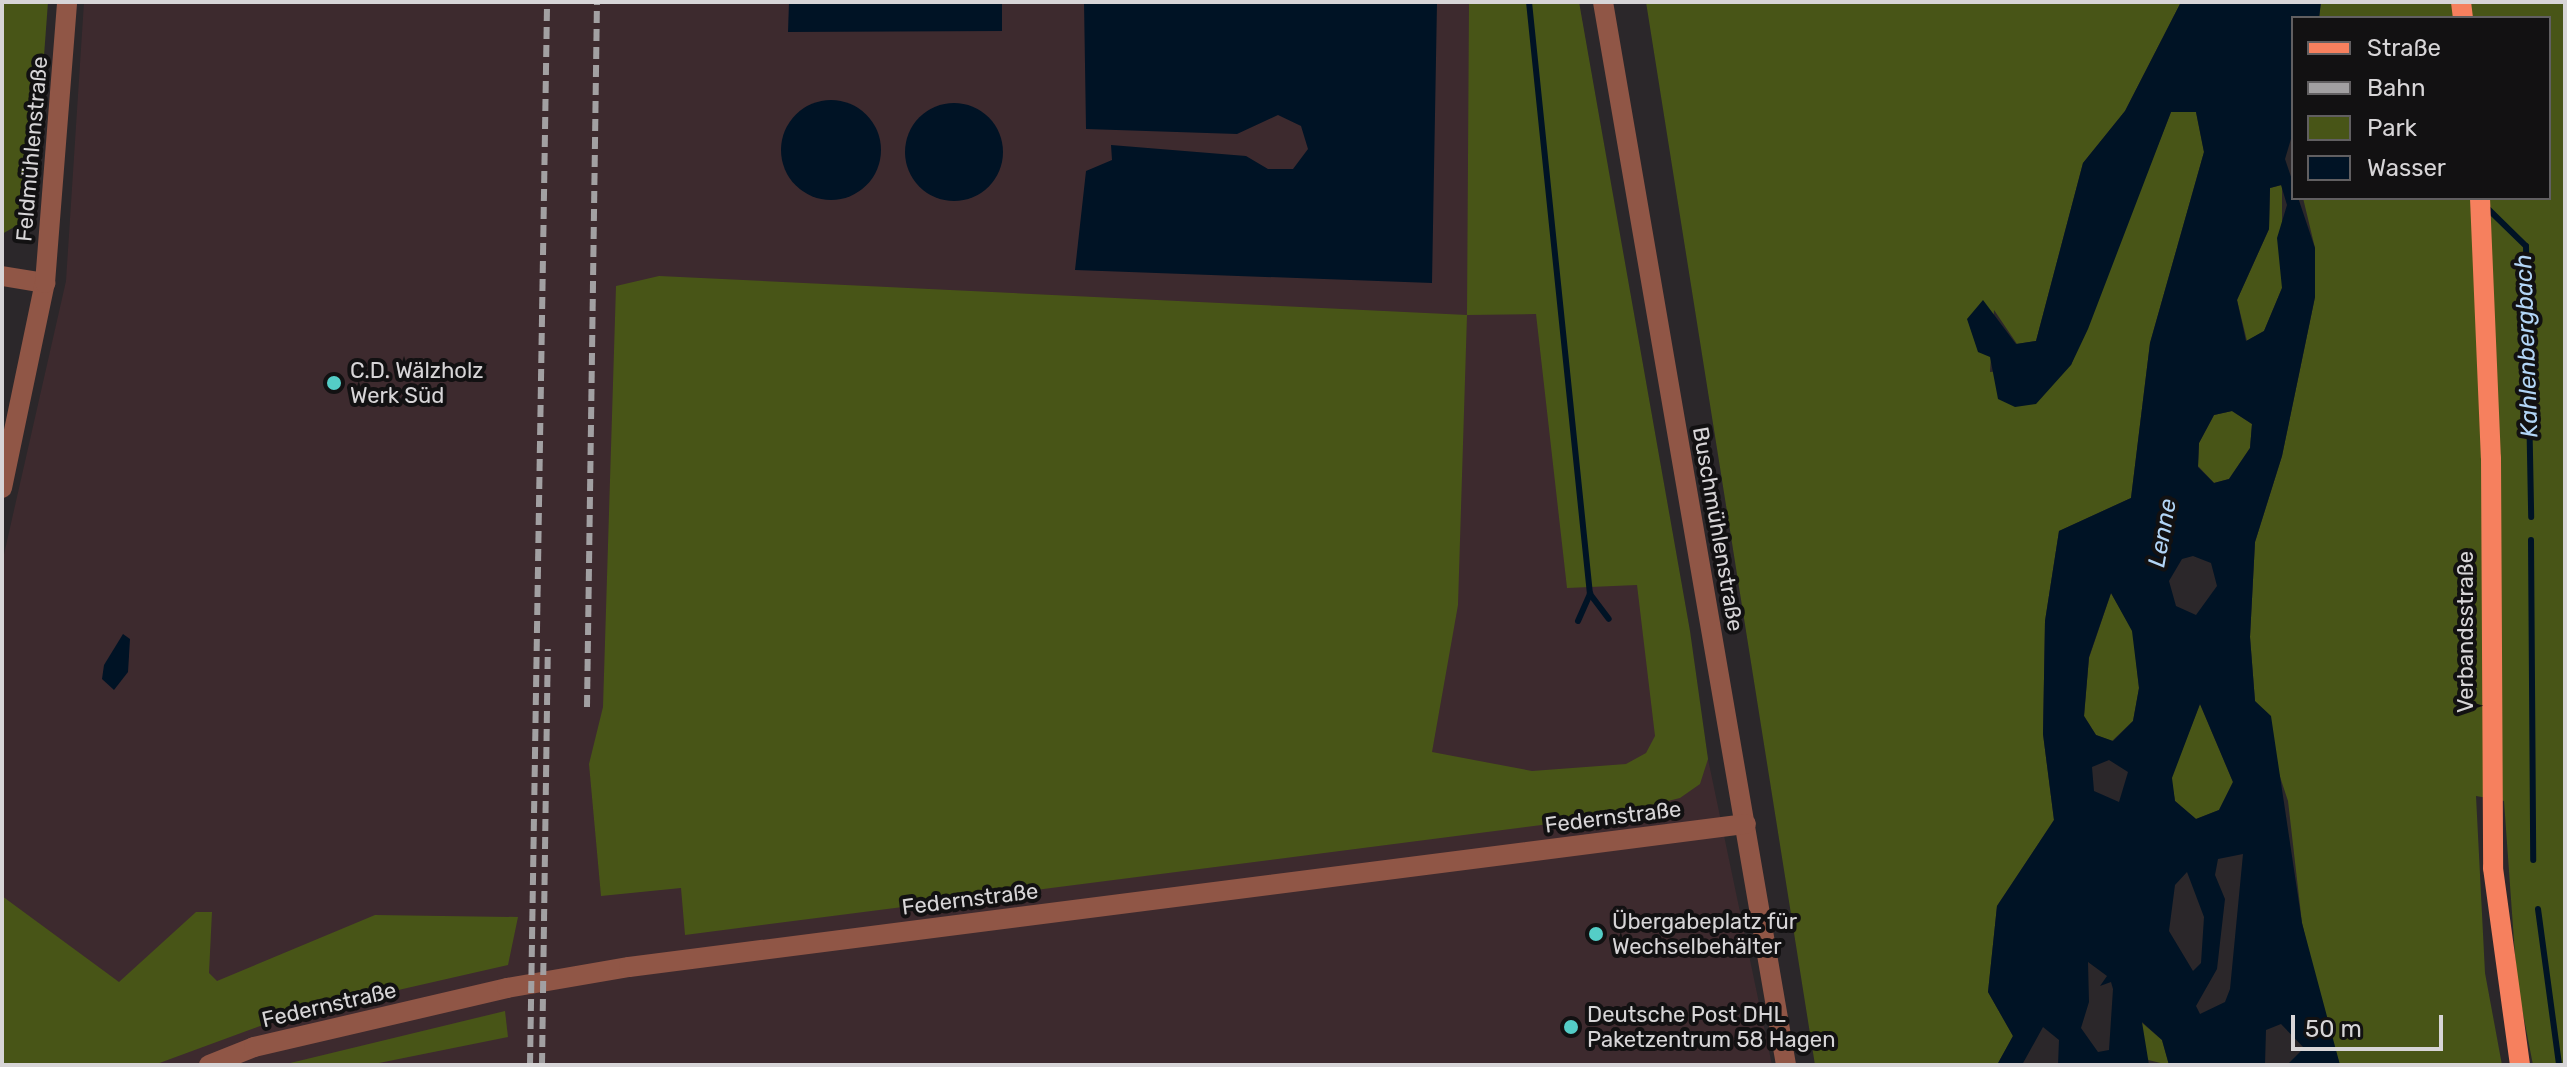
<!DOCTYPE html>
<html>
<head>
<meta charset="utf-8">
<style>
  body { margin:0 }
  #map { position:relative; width:2567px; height:1067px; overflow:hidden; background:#2b272a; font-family:Rubik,sans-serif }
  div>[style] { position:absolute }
  .industrial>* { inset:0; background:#3d2a2e }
  .green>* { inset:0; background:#485517 }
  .water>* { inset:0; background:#001325 }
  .round { border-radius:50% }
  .stream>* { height:6px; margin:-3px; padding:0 3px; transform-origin:3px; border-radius:3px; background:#001325 }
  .minor>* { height:20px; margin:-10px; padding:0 10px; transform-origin:10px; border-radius:10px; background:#905646 }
  .major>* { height:20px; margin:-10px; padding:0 10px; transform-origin:10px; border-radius:10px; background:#f6805e }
  .rail>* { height:6px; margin-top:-3px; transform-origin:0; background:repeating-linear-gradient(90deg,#a2a0a2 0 12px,transparent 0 18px) }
  .dots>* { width:22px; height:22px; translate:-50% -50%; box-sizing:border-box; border:4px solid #121112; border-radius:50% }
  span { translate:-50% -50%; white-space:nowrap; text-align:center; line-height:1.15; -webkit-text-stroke:8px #121112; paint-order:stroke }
  .street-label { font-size:22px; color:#d7d5d7 }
  .poi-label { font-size:22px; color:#d7d5d7 }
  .left { translate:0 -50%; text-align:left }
  .water-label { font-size:24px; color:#b2d5f6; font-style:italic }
  .frame { position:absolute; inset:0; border:4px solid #d7d5d7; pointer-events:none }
  .legend { position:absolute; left:2291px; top:16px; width:260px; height:184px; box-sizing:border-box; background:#121112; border:2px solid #615f61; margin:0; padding:10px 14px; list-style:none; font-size:24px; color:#d7d5d7 }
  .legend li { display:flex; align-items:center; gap:16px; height:40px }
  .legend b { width:40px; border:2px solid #615f61 }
  .scale { position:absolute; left:2291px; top:1015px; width:152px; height:36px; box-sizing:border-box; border:4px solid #d7d5d7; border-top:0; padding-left:10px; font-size:24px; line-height:28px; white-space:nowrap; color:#d7d5d7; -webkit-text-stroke:6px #121112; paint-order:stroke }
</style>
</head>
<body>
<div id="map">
  <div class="industrial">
    <div style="clip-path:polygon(84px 2px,1579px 2px,1708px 759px,1772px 1065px,2px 1065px,2px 563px,66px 281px)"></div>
  </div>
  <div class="green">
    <div style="clip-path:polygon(2px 2px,48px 2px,32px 217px,2px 234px)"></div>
    <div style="clip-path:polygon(evenodd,1469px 2px,1579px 2px,1690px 631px,1708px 759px,1700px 784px,1680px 798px,1604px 817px,685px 935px,681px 888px,601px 896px,589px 764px,603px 707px,616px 286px,659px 276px,1467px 315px,1469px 2px,1536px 314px,1567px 588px,1637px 585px,1655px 736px,1646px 753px,1626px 764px,1532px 771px,1432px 752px,1458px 605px,1467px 315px,1536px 314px)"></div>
    <div style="clip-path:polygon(1646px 2px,2181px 2px,2125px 111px,2083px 163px,2036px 341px,2017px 344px,1994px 310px,1990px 372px,2071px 365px,2171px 112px,2196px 112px,2204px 152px,2150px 343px,2131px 498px,2059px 531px,2045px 621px,2043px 734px,2054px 820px,1997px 906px,1988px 992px,2013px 1036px,1997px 1065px,1815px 1065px)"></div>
    <div style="clip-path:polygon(2321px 2px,2565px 2px,2565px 1065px,2533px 1065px,2517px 983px,2504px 801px,2476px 796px,2485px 973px,2502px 1065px,2340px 1065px,2323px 1013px,2302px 923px,2288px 801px,2255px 701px,2250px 637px,2255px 542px,2282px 456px,2315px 297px,2315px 248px,2303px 198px,2549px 198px,2549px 18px,2319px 18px)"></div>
    <div style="clip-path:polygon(2282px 185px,2282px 288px,2264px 331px,2247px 341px,2237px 300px,2269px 229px,2270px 188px)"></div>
    <div style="clip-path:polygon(2232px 411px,2252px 424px,2250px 448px,2229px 479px,2214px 483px,2198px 466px,2199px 443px,2214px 415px)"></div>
    <div style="clip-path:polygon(2111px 593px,2133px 631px,2139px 688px,2133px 721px,2112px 741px,2096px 735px,2084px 716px,2089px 658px)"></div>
    <div style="clip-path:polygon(2200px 704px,2233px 782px,2219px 810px,2196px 819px,2175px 801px,2171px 778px)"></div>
    <div style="clip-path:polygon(2px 896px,119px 982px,196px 912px,212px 912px,209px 973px,217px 981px,375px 915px,518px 917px,508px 965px,293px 1014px,154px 1065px,2px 1065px)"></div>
    <div style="clip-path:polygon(505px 1011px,508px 1037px,369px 1065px,282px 1065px)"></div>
    <div style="clip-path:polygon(2141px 1022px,2162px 1040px,2169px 1065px,2144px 1059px)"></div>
  </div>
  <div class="water">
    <div style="clip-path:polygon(789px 2px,1002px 2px,1002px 31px,788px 32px)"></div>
    <div style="clip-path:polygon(1084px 2px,1437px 3px,1432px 283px,1075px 270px,1086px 171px,1112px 160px,1111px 145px,1246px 156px,1268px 169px,1293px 169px,1308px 149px,1301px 126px,1278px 115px,1237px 134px,1086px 129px)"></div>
    <div style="clip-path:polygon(evenodd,2181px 2px,2321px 2px,2319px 18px,2293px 18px,2293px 132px,2285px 159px,2315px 248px,2315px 297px,2282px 456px,2255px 542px,2250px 637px,2255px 701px,2271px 716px,2302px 923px,2340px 1065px,2287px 1065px,2304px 1048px,2281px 1024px,2266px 1030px,2265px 1065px,2169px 1065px,2162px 1040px,2142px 1022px,2149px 1065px,2058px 1065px,2059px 1040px,2043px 1027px,2022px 1065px,1997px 1065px,2013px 1036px,1988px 992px,1997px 906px,2054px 820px,2043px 734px,2045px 621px,2059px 531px,2131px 498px,2150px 343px,2204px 152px,2196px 112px,2171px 112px,2088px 329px,2071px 365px,2036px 404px,2015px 407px,1998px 399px,1990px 357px,1978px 352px,1967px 319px,1983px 300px,2016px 344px,2036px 341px,2083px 163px,2125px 111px,2181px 2px,2281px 185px,2287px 205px,2277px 238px,2282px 288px,2264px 331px,2246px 341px,2237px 300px,2269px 229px,2270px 188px,2281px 185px,2181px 2px,2232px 411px,2252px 424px,2250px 448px,2229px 479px,2214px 483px,2198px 467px,2199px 443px,2214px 415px,2232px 411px,2181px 2px,2193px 556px,2211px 563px,2217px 586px,2196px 615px,2176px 606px,2169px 581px,2182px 559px,2193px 556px,2181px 2px,2111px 593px,2132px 631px,2139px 688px,2133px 721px,2113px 741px,2096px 735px,2084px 716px,2089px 657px,2111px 593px,2181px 2px,2200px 704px,2233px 782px,2219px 810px,2196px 819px,2175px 801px,2172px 778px,2200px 704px,2181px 2px,2109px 760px,2128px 772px,2119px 802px,2094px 791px,2092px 767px,2109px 760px,2181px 2px,2243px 854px,2230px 989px,2225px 1002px,2200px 1014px,2196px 1006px,2217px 969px,2225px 899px,2215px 875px,2218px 859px,2243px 854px,2181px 2px,2187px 872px,2204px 917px,2201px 963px,2193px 971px,2169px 931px,2175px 885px,2187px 872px,2181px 2px,2088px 962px,2107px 976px,2100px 986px,2111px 982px,2113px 989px,2109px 1050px,2098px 1052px,2081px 1028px,2089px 1002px,2088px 962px)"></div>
    <div class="round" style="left:781px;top:100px;width:100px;height:100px"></div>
    <div class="round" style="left:905px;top:103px;width:98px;height:98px"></div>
    <div style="clip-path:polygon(123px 634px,130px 639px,128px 672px,114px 690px,102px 679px,104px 665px)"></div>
  </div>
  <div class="stream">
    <div style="left:1529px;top:2px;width:595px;rotate:84.12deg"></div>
    <div style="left:1590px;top:594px;width:31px;rotate:53deg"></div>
    <div style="left:2485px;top:206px;width:57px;rotate:44.3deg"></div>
    <div style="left:2526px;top:246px;width:271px;rotate:88.9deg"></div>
    <div style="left:2531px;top:540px;width:320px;rotate:89.6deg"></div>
    <div style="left:1578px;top:621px;width:30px;rotate:-66deg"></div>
    <div style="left:2538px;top:909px;width:157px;rotate:82.3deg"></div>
  </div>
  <div class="minor">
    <div style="left:1603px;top:2px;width:1079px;rotate:80.23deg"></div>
    <div style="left:2px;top:276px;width:44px;rotate:9.2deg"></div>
    <div style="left:2px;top:488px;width:209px;rotate:-78.2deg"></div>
    <div style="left:45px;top:283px;width:282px;rotate:-85.5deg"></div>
    <div style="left:209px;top:1065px;width:48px;rotate:-21.8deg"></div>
    <div style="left:254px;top:1047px;width:260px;rotate:-13.1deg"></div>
    <div style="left:507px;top:988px;width:124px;rotate:-9.8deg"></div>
    <div style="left:629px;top:967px;width:1126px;rotate:-7.3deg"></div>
  </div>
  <div class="major">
    <div style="left:2461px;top:2px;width:16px;rotate:83deg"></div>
    <div style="left:2480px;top:198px;width:260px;rotate:87.6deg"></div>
    <div style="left:2491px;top:458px;width:410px;rotate:89.7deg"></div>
    <div style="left:2493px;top:868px;width:199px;rotate:82.2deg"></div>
  </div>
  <div class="rail">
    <div style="left:587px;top:707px;width:705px;rotate:-89.19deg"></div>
    <div style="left:530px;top:1065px;width:1063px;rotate:-89.08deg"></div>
    <div style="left:542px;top:1065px;width:416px;rotate:-89.2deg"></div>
  </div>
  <div class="dots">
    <div style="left:334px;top:383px;background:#54cdc7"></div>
    <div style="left:1596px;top:934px;background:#54cdc7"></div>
    <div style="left:1571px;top:1027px;background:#54cdc7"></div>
  </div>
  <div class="street-label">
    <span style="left:32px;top:149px;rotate:-85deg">Feldmühlenstraße</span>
    <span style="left:1718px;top:529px;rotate:80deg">Buschmühlenstraße</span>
    <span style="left:2466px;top:632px;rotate:-90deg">Verbandsstraße</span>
    <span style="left:1613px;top:817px;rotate:-7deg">Federnstraße</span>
    <span style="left:970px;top:899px;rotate:-7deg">Federnstraße</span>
    <span style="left:329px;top:1005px;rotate:-13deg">Federnstraße</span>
  </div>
  <div class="poi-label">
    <span class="left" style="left:350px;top:383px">C.D. Wälzholz<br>Werk Süd</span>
    <span class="left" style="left:1612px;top:934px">Übergabeplatz für<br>Wechselbehälter</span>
    <span class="left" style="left:1587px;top:1027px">Deutsche Post DHL<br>Paketzentrum 58 Hagen</span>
  </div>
  <div class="water-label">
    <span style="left:2527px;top:346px;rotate:-92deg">Kahlenbergbach</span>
    <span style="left:2163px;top:533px;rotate:-80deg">Lenne</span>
  </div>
  <div class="frame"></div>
  <ul class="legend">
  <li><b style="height:10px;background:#f6805e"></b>Straße</li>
  <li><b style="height:10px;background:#a2a0a2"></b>Bahn</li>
  <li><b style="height:22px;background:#485517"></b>Park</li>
  <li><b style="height:22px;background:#001325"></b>Wasser</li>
  </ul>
  <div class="scale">50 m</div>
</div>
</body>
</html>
